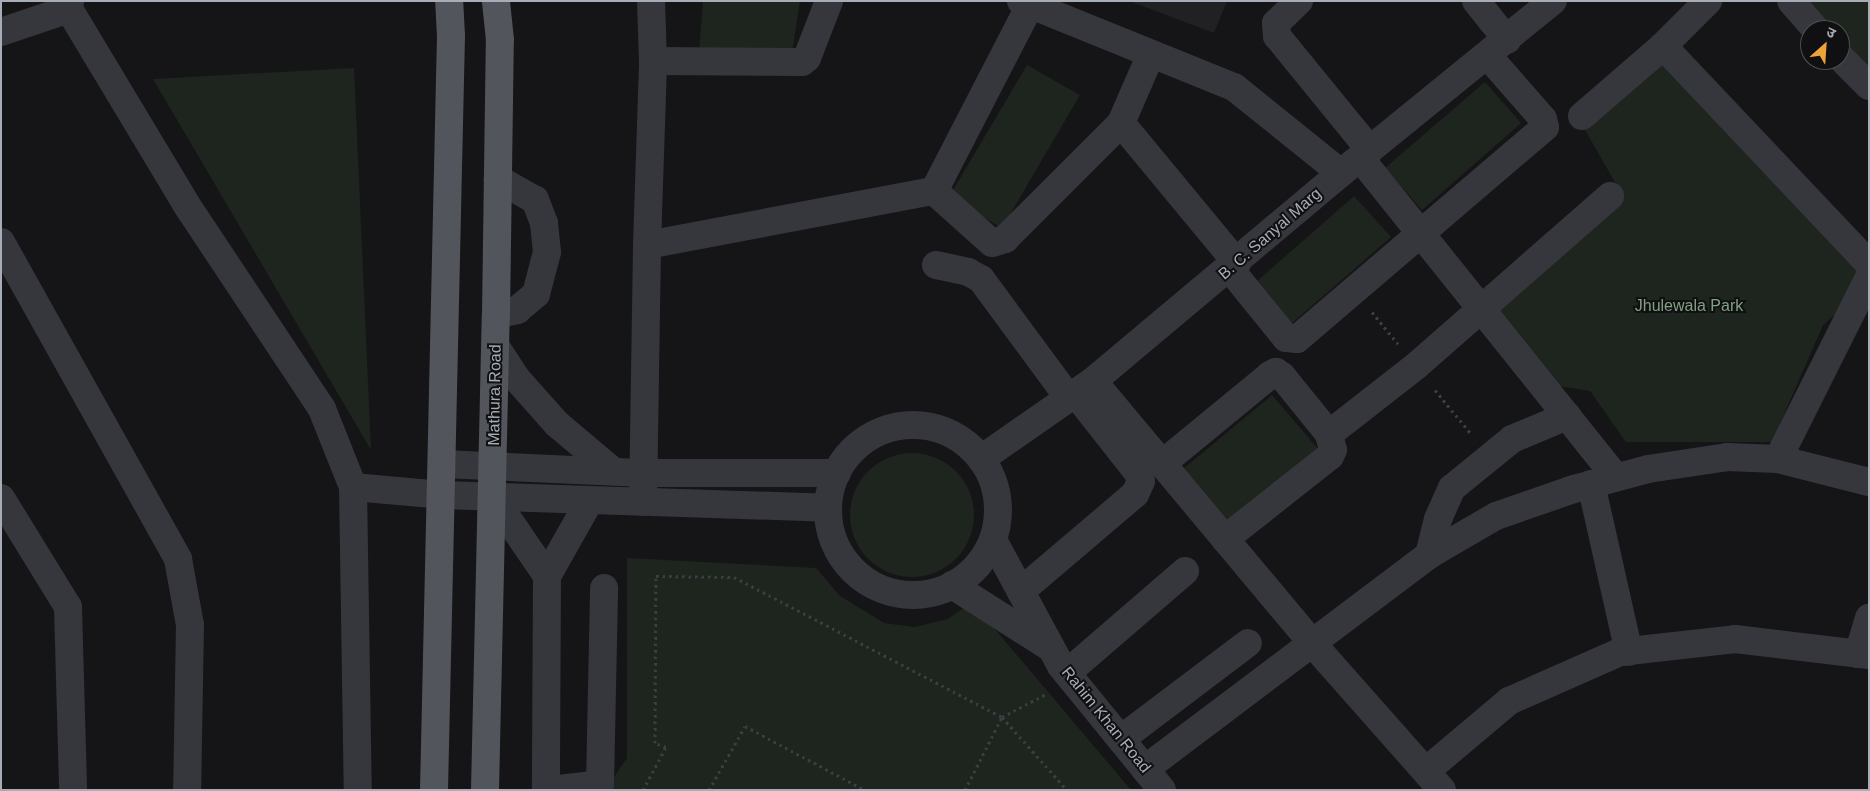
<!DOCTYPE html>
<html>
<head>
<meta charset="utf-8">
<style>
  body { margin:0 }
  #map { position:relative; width:1870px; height:791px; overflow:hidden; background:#151517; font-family:Helvetica,"Noto Sans Devanagari",sans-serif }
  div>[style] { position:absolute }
  .built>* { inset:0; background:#212124 }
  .green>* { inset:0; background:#1d251e }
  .round { border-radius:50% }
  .path>* { height:3px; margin-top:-1.5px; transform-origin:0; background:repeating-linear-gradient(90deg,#3c3e43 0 2.5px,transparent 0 6.5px) }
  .minor>* { height:28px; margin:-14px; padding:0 14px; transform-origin:14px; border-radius:14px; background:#36373c }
  .minor>.ring { margin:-14px; padding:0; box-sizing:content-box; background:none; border:28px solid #36373c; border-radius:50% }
  .major>* { height:28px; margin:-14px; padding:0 14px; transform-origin:14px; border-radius:14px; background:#52555b }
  span { translate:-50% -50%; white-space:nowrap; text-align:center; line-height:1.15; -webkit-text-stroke:4px #101012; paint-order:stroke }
  .street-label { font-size:16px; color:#a7adb7 }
  .park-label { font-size:16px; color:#7fa17f }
  .frame { position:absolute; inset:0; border:2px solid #a7adb7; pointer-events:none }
  .north { position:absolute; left:1800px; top:20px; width:50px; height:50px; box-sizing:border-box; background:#101012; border:1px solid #4c4f54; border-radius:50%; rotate:26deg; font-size:14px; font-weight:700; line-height:20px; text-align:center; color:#a7adb7 }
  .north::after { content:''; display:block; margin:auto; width:18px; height:22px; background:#eca338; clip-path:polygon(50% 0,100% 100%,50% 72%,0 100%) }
</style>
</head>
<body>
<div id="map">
  <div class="built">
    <div style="clip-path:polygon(1129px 1px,1227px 1px,1214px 33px)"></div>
  </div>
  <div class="green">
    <div style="clip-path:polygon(703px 1px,800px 1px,792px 53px,699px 53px)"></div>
    <div style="clip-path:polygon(1805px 1px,1869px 1px,1869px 79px,1840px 45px,1840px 30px,1828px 30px)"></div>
    <div style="clip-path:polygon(1659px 61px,1869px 278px,1869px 285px,1823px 325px,1772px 442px,1626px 442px,1590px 391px,1546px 384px,1496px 318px,1502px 294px,1621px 193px,1584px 128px)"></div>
    <div style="clip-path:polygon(1027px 65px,1080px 95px,1002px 228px,949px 197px)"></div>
    <div style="clip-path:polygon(354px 68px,371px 450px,153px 79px)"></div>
    <div style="clip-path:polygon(1485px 82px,1521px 123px,1422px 210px,1385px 168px)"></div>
    <div style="clip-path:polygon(1354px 196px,1391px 237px,1291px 324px,1255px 283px)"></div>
    <div style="clip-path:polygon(1272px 395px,1319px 450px,1230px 525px,1183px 469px)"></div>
    <div class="round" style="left:850px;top:453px;width:124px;height:124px"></div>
    <div style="clip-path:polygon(627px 558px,816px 568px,840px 596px,884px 623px,915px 627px,948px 619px,972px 602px,1131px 790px,605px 790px,627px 758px)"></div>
  </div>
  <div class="path">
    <div style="left:1372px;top:312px;width:41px;rotate:50.9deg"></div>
    <div style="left:1435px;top:390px;width:58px;rotate:50.6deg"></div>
    <div style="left:643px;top:790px;width:49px;rotate:-61.9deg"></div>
    <div style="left:666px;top:747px;width:12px;rotate:-160deg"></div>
    <div style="left:655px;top:743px;width:167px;rotate:-89.7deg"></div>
    <div style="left:656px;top:576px;width:78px;rotate:0.7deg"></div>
    <div style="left:734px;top:577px;width:302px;rotate:27.6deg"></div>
    <div style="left:1002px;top:717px;width:98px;rotate:48.3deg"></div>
    <div style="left:709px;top:790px;width:73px;rotate:-60.6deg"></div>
    <div style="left:745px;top:726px;width:136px;rotate:28.1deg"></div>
    <div style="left:965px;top:790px;width:82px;rotate:-63.1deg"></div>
    <div style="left:1002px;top:717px;width:50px;rotate:-27.6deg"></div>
  </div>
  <div class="minor">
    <div style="left:70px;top:1px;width:8px;rotate:97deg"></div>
    <div style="left:69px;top:9px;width:227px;rotate:59deg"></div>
    <div style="left:186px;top:204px;width:246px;rotate:56.4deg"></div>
    <div style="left:322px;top:409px;width:84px;rotate:68.3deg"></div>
    <div style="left:353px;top:487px;width:303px;rotate:89.1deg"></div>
    <div style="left:1021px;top:1px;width:230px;rotate:22deg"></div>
    <div style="left:1234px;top:87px;width:137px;rotate:38.8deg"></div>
    <div style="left:1299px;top:1px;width:32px;rotate:136deg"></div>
    <div style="left:1276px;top:23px;width:13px;rotate:86deg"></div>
    <div style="left:1277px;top:36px;width:147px;rotate:50.8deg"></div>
    <div style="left:1476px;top:1px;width:50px;rotate:51.5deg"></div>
    <div style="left:1791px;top:1px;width:38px;rotate:49deg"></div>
    <div style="left:1030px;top:5px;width:209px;rotate:117.3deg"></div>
    <div style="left:934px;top:191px;width:78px;rotate:41.9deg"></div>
    <div style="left:992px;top:243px;width:14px;rotate:-17deg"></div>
    <div style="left:1005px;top:239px;width:164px;rotate:-45deg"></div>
    <div style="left:1121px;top:123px;width:75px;rotate:-66.5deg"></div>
    <div style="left:1px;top:32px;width:72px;rotate:-18.7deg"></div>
    <div style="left:1663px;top:46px;width:300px;rotate:46.6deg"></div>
    <div style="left:1840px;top:57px;width:41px;rotate:45deg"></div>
    <div style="left:653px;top:61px;width:149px;rotate:0.4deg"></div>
    <div style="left:802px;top:62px;width:6px;rotate:-39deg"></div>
    <div style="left:807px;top:58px;width:61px;rotate:-68.9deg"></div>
    <div style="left:1582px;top:116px;width:107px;rotate:-40.8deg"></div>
    <div style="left:1663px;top:46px;width:64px;rotate:-45deg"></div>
    <div style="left:1121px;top:123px;width:182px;rotate:50.4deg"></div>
    <div style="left:1361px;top:159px;width:408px;rotate:51.3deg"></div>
    <div style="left:1px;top:242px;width:363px;rotate:60.8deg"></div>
    <div style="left:178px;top:559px;width:67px;rotate:79.7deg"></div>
    <div style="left:190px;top:625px;width:165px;rotate:91deg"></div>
    <div style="left:647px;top:245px;width:292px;rotate:-10.7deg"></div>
    <div style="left:936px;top:265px;width:33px;rotate:12deg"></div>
    <div style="left:968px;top:272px;width:15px;rotate:28deg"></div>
    <div style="left:981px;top:279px;width:147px;rotate:53.6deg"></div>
    <div style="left:1230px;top:269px;width:89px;rotate:50.9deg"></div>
    <div style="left:1286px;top:338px;width:11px;rotate:5deg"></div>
    <div style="left:1297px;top:339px;width:326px;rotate:-40.5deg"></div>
    <div style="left:1545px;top:127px;width:8px;rotate:-104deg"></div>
    <div style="left:1543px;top:119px;width:84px;rotate:-131.1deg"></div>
    <div style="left:496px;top:315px;width:22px;rotate:-13deg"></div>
    <div style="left:517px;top:310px;width:25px;rotate:-40deg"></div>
    <div style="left:536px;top:294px;width:43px;rotate:-75.3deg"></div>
    <div style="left:547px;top:252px;width:29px;rotate:-96deg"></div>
    <div style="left:544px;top:223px;width:25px;rotate:-111deg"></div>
    <div style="left:535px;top:200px;width:43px;rotate:-150.4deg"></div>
    <div style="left:496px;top:347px;width:38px;rotate:57deg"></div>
    <div style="left:517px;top:379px;width:60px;rotate:48.4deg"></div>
    <div style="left:557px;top:424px;width:73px;rotate:40deg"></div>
    <div style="left:1093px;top:381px;width:341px;rotate:50.1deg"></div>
    <div style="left:1312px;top:643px;width:196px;rotate:48.5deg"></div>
    <div class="ring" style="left:828px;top:425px;width:142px;height:142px"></div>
    <div style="left:1329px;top:434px;width:110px;rotate:-38deg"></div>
    <div style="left:1416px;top:366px;width:258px;rotate:-41.2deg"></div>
    <div style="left:981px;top:459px;width:136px;rotate:-34.9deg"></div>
    <div style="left:1093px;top:381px;width:324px;rotate:-40deg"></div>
    <div style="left:1341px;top:173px;width:273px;rotate:-39.1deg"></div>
    <div style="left:1778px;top:459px;width:203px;rotate:-63.4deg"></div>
    <div style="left:1163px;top:463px;width:139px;rotate:-39.4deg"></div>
    <div style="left:1270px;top:375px;width:7px;rotate:-27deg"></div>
    <div style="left:1276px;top:372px;width:7px;rotate:34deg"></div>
    <div style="left:1282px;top:376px;width:75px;rotate:51deg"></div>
    <div style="left:1329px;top:434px;width:16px;rotate:76deg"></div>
    <div style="left:1333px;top:450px;width:7px;rotate:117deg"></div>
    <div style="left:1330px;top:456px;width:134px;rotate:141.7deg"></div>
    <div style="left:443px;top:464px;width:201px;rotate:2.6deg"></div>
    <div style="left:644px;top:473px;width:193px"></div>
    <div style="left:1591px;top:484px;width:172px;rotate:77.3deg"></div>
    <div style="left:353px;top:487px;width:89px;rotate:5.1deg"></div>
    <div style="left:442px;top:495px;width:386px;rotate:1.9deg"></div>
    <div style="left:493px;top:497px;width:96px;rotate:55.6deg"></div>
    <div style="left:547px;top:576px;width:214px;rotate:90.3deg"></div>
    <div style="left:1px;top:498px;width:128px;rotate:58.4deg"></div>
    <div style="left:68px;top:607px;width:183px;rotate:88.4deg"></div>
    <div style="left:643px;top:502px;width:257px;rotate:-89.1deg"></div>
    <div style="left:647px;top:245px;width:184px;rotate:-88.1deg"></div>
    <div style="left:653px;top:61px;width:60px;rotate:-91.9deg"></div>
    <div style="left:993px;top:540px;width:143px;rotate:61.6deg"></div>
    <div style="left:1061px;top:666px;width:160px;rotate:50.8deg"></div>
    <div style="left:1429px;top:555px;width:37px;rotate:-76deg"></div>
    <div style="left:1438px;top:519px;width:34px;rotate:-66deg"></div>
    <div style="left:1452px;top:488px;width:77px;rotate:-39.2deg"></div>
    <div style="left:1512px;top:439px;width:60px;rotate:-22.7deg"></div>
    <div style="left:547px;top:576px;width:87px;rotate:-60.5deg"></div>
    <div style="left:952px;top:585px;width:117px;rotate:32.5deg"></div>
    <div style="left:1021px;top:591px;width:150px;rotate:-40.4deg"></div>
    <div style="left:1135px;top:494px;width:14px;rotate:-65deg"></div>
    <div style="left:1141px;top:481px;width:7px;rotate:-106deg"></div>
    <div style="left:1139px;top:474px;width:103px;rotate:-128.3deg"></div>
    <div style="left:1858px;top:654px;width:38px;rotate:-73deg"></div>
    <div style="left:1067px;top:673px;width:156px;rotate:-40.8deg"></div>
    <div style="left:1121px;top:739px;width:159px;rotate:-37.1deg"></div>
    <div style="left:1145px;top:769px;width:356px;rotate:-37deg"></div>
    <div style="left:1429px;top:555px;width:78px;rotate:-30.2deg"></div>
    <div style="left:1496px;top:516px;width:83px;rotate:-19.1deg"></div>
    <div style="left:1574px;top:489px;width:77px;rotate:-15.1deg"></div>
    <div style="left:1648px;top:469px;width:80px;rotate:-8.6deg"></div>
    <div style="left:1727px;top:457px;width:51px;rotate:2.2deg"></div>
    <div style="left:1778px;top:459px;width:94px;rotate:14.2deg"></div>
    <div style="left:1426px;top:771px;width:109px;rotate:-40.1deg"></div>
    <div style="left:1509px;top:701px;width:121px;rotate:-23.8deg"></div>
    <div style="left:1620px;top:652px;width:116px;rotate:-6.4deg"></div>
    <div style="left:1735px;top:639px;width:135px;rotate:6.8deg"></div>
    <div style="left:550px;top:790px;width:50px;rotate:-6.8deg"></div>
    <div style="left:600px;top:784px;width:196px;rotate:-88.8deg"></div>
  </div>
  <div class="major">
    <div style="left:434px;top:790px;width:754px;rotate:-88.71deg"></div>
    <div style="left:451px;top:36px;width:35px;rotate:-93deg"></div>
    <div style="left:485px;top:790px;width:475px;rotate:-88.7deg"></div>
    <div style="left:496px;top:315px;width:275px;rotate:-89.2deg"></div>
    <div style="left:500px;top:40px;width:39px;rotate:-96deg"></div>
  </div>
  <div class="street-label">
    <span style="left:1270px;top:234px;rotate:-41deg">B. C. Sanyal Marg</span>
    <span style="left:495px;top:395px;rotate:-89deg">Mathura Road</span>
    <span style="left:1106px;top:720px;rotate:51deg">Rahim Khan Road</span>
  </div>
  <div class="park-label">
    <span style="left:1689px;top:306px">Jhulewala Park</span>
  </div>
  <div class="frame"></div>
  <div class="north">उ</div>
</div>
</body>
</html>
